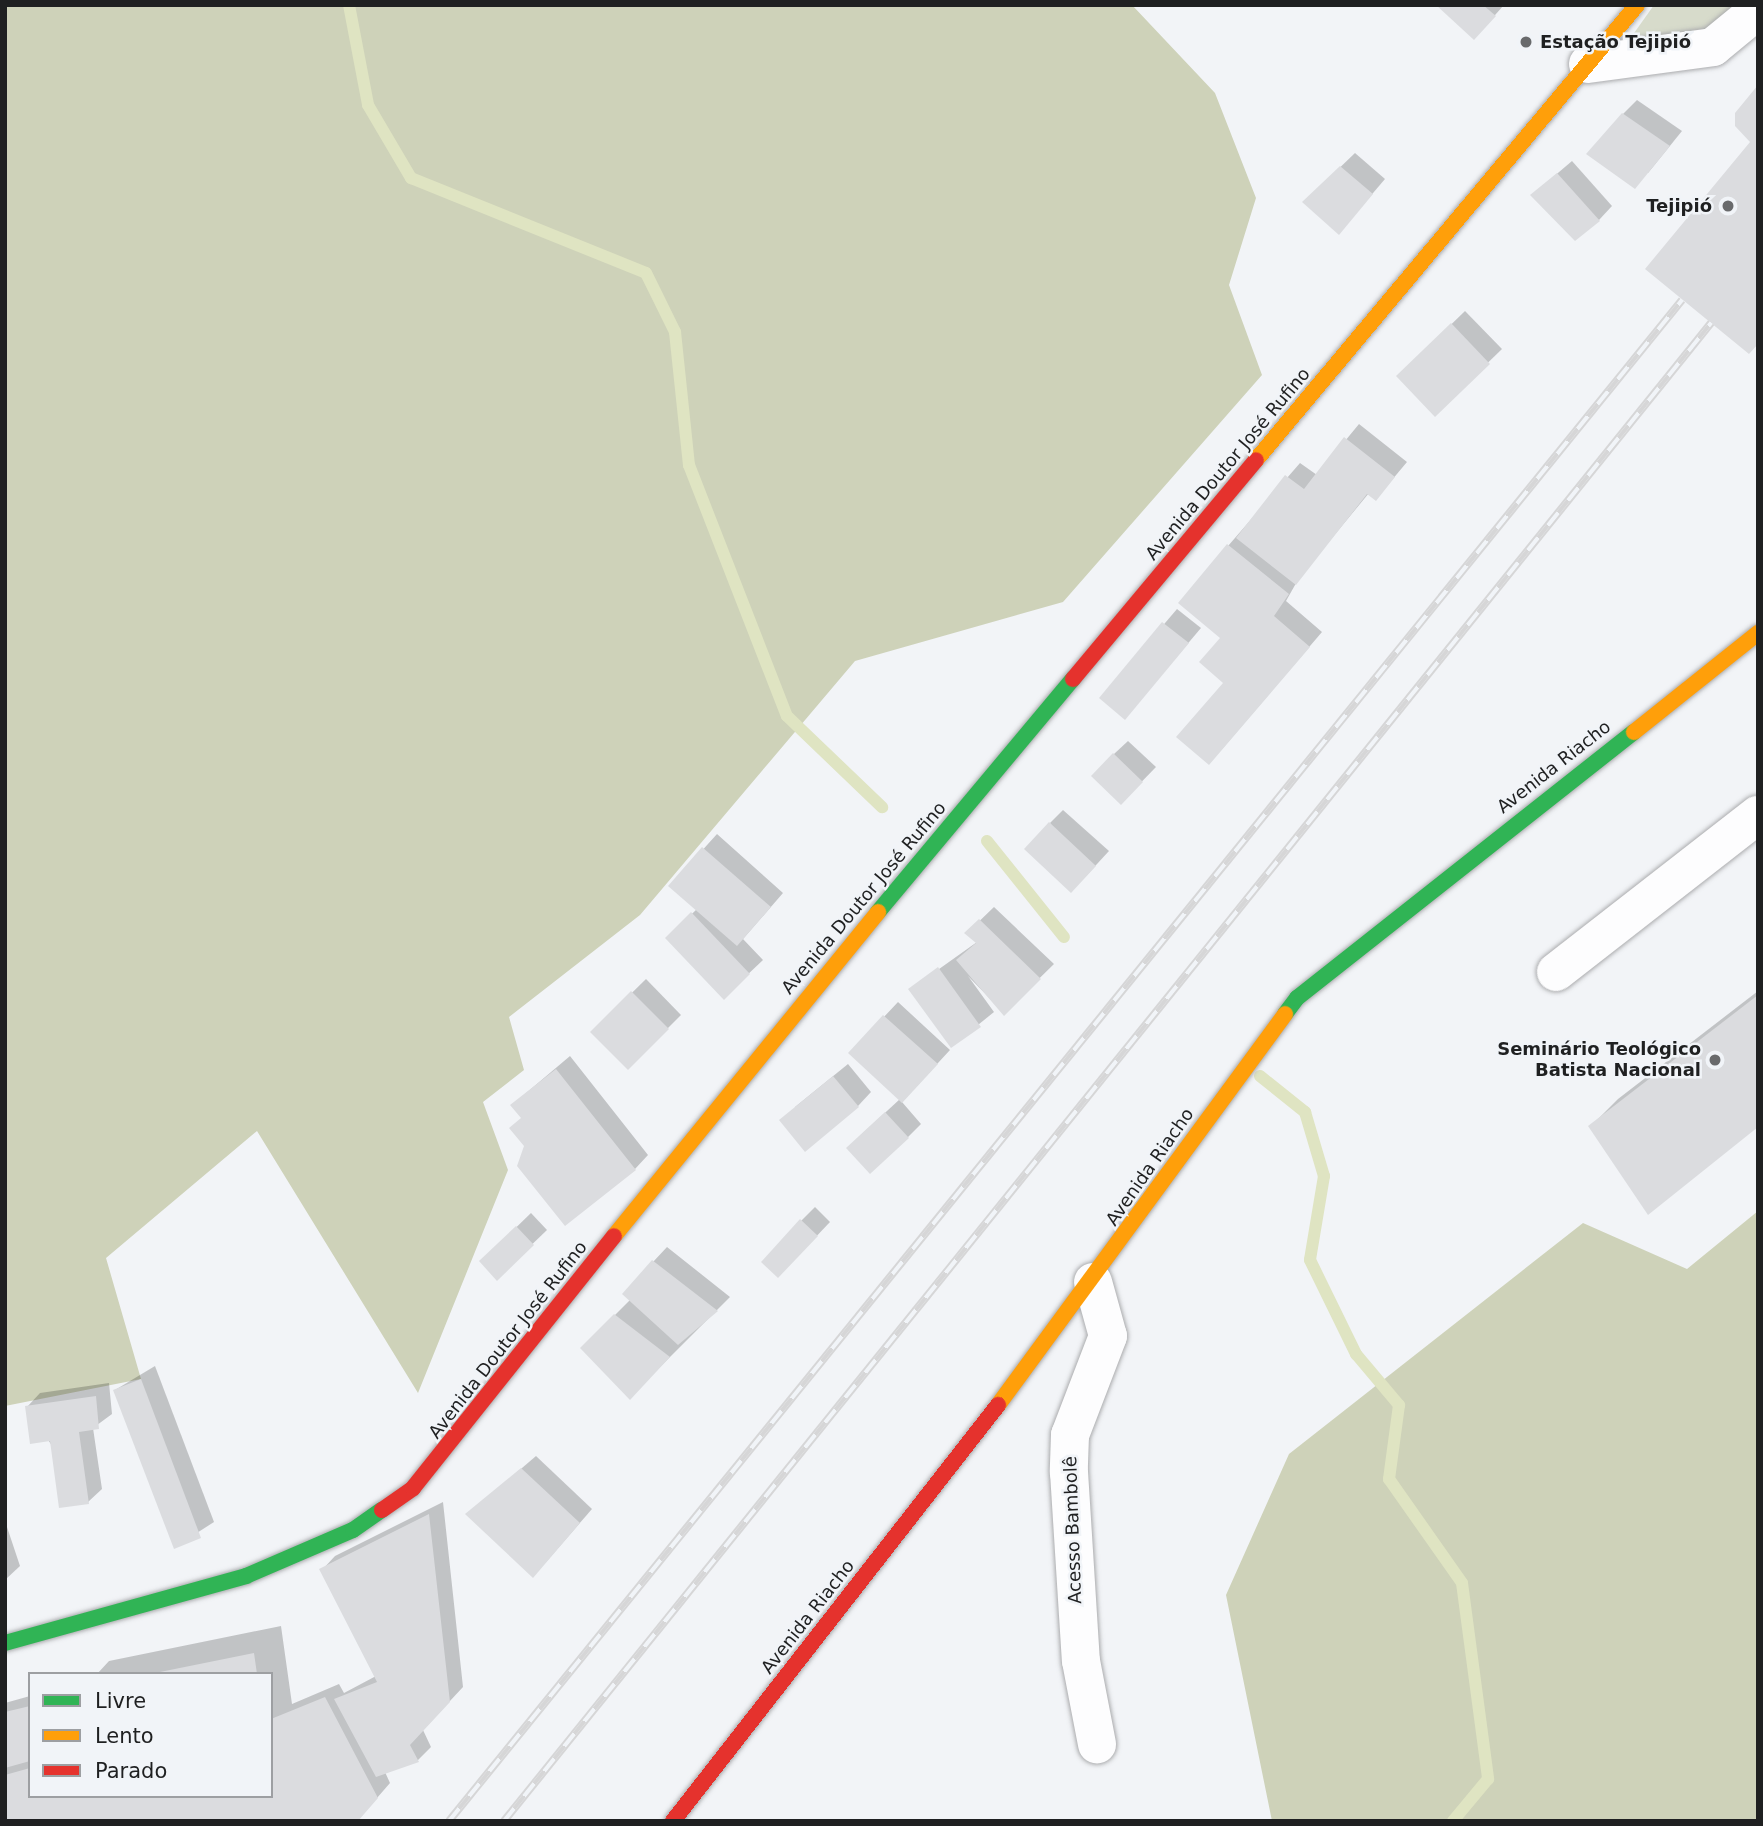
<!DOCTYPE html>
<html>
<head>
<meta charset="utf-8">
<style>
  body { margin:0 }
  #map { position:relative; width:1763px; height:1826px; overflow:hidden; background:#f2f4f7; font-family:"DejaVu Sans",sans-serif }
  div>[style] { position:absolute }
  .green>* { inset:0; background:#d7dbcb }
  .forest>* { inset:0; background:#ced2b9 }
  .shadow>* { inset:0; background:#0003 }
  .stream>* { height:12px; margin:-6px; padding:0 6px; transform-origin:6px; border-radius:6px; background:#dfe4c2 }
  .building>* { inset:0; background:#dbdcdf }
  .roads { filter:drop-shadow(0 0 2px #abacae) drop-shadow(0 0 2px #abacae) }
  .street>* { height:38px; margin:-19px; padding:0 19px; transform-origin:19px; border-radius:19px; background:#fdfdfe }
  .fast>* { height:16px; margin:-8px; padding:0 8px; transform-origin:8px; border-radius:8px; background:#30b455 }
  .slow>* { height:16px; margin:-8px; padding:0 8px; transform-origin:8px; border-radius:8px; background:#ff9f0a }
  .jam>* { height:16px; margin:-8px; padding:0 8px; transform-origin:8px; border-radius:8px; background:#e5322d }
  .rail>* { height:8px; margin-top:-4px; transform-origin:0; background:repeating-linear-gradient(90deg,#f1f4f8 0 16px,#d6d6d7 0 32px); box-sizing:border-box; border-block:2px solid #d6d6d7 }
  .dots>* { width:19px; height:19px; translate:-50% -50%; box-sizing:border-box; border:4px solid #f1f4f8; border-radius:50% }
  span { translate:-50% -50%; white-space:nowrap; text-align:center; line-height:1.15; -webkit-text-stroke:5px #f1f4f8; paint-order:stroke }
  .poi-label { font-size:18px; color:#1f2021; font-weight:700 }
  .left { translate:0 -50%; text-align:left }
  .right { translate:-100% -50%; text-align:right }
  .street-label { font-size:18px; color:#1f2021 }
  .frame { position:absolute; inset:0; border:7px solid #1f2021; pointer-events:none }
  .legend { position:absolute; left:28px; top:1672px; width:245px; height:126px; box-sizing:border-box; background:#f1f4f8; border:2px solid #9d9fa2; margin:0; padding:9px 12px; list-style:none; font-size:21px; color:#1f2021 }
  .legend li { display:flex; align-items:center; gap:14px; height:35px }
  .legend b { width:35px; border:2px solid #9d9fa2 }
</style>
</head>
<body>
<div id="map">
  <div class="green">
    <div style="clip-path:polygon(1654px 5px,1755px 5px,1725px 41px,1622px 50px)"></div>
  </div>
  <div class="forest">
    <div style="clip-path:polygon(5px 5px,1132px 5px,1215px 93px,1256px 198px,1229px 285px,1262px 375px,1063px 602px,855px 661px,640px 915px,509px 1017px,524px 1070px,483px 1102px,508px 1170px,418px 1393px,257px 1131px,106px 1258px,141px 1379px,5px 1406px)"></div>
    <div style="clip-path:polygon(1758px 1211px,1758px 1821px,1272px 1821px,1226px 1595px,1289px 1454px,1583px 1223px,1687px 1269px)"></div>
  </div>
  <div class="shadow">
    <div style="clip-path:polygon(1439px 5px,1504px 5px,1487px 24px)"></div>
    <div style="clip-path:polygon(1637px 100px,1682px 131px,1648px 173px,1623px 114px)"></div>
    <div style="clip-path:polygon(1355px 153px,1385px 179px,1339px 233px,1304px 202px)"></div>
    <div style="clip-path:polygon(1572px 161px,1612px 206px,1599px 220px,1532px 195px)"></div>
    <div style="clip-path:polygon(1465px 311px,1502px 349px,1435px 414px,1398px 376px)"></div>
    <div style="clip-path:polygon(1359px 424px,1407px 462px,1376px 499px,1369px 493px,1299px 578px,1286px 601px,1322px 632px,1222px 749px,1228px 546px,1300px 463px,1317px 475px)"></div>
    <div style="clip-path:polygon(1177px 609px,1201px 628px,1125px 718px,1101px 698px)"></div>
    <div style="clip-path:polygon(1128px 741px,1156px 767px,1121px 803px,1114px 754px)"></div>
    <div style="clip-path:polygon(1063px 810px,1109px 851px,1085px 877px,1050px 823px)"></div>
    <div style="clip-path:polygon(717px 834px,783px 893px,743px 939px,763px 960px,724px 997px,667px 938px,697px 909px,670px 886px)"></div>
    <div style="clip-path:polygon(994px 907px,1054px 964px,1004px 1013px,968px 976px,994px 1012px,952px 1046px,911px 989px,977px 942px,967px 933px)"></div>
    <div style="clip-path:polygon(646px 979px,681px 1015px,628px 1068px,592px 1032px)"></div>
    <div style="clip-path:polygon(1758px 991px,1758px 1125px,1591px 1126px,1618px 1099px)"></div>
    <div style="clip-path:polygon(898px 1002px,950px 1050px,902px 1102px,921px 1124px,908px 1137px,862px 1134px,900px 1099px,850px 1053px)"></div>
    <div style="clip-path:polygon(570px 1056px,648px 1155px,635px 1169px,526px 1146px,522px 1117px,512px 1105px)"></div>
    <div style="clip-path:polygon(848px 1064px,871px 1092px,858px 1106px,795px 1107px)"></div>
    <div style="clip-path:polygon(815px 1207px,830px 1222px,792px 1262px,801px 1221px)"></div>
    <div style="clip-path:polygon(531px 1213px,547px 1230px,497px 1278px,495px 1248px)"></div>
    <div style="clip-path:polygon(667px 1247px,730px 1297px,644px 1383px,582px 1348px,631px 1299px,624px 1293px)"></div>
    <div style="clip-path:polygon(155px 1366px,214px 1522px,175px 1547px,115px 1390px)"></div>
    <div style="clip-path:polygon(109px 1383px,112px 1414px,93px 1428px,102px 1489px,88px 1502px,27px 1407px,40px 1393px)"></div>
    <div style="clip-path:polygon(536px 1456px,592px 1509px,546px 1562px,468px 1514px)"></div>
    <div style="clip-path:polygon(443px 1502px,463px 1687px,423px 1730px,431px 1747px,418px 1760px,385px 1772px,390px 1783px,357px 1821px,5px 1821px,5px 1703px,30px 1696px,30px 1796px,271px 1796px,271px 1674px,97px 1674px,109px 1661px,281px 1626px,292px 1704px,339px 1684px,344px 1693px,376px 1676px,322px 1570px,335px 1556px)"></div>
    <div style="clip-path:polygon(5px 1521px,20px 1566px,5px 1580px)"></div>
  </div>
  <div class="stream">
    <div style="left:349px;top:5px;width:102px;rotate:79.2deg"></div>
    <div style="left:368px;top:105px;width:85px;rotate:59.5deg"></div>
    <div style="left:411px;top:178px;width:253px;rotate:22deg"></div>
    <div style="left:646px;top:273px;width:66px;rotate:63.8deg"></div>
    <div style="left:675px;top:332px;width:134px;rotate:84deg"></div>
    <div style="left:689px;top:465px;width:269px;rotate:68.7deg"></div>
    <div style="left:787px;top:716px;width:132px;rotate:43.8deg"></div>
    <div style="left:987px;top:841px;width:123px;rotate:51.3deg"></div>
    <div style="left:1260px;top:1076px;width:58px;rotate:38.7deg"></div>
    <div style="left:1305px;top:1112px;width:67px;rotate:73.5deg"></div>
    <div style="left:1324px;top:1176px;width:85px;rotate:99.5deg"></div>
    <div style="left:1310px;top:1260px;width:105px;rotate:63.9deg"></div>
    <div style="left:1356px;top:1354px;width:67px;rotate:49.9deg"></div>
    <div style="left:1399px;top:1405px;width:75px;rotate:97.7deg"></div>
    <div style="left:1389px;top:1479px;width:127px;rotate:54.9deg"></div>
    <div style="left:1462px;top:1583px;width:198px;rotate:82.4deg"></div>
    <div style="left:1488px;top:1779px;width:55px;rotate:129.8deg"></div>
  </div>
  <div class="building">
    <div style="clip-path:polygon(1436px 5px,1483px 5px,1496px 16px,1474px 40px)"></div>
    <div style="clip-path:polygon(1758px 85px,1758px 344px,1749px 354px,1645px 269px,1750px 142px,1735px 126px,1735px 113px)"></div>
    <div style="clip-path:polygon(1622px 113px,1670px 146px,1635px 189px,1586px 154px)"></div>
    <div style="clip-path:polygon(1340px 166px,1373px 194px,1339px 235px,1302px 202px)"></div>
    <div style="clip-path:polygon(1557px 173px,1600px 221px,1575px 241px,1530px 195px)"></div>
    <div style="clip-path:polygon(1451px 323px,1490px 364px,1435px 417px,1396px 376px)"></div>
    <div style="clip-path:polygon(1344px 437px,1395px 477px,1376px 501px,1367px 494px,1296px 585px,1236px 538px,1285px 475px,1304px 489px)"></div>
    <div style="clip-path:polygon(1227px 544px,1289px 594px,1274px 616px,1310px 647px,1209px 765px,1176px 737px,1223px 683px,1199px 662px,1220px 638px,1178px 603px)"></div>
    <div style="clip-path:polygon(1162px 622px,1189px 643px,1125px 720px,1099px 698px)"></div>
    <div style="clip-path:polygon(1113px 753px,1143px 782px,1121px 805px,1091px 776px)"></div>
    <div style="clip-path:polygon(1049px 822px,1096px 866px,1071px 893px,1024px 849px)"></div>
    <div style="clip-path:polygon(702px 847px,771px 907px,737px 946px,668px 886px)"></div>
    <div style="clip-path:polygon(691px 912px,750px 974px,724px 1000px,665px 938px)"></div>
    <div style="clip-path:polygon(979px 919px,1041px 979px,1004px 1016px,956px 960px,976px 943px,964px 933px)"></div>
    <div style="clip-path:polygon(938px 967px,981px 1027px,951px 1048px,908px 989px)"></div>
    <div style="clip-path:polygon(631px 991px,669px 1029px,628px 1070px,590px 1032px)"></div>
    <div style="clip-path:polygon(1758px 995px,1758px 1127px,1648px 1215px,1588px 1126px)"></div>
    <div style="clip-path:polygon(883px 1015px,938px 1064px,902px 1103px,848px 1053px)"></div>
    <div style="clip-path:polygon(556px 1069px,636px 1170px,565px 1226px,517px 1166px,524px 1146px,509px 1128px,521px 1118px,510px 1105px)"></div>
    <div style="clip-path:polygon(833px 1076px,859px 1107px,805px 1152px,779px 1120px)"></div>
    <div style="clip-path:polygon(885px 1112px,909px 1138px,870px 1174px,846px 1148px)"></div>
    <div style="clip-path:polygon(800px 1219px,818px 1236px,778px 1278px,761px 1262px)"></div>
    <div style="clip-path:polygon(516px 1226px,534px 1245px,497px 1281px,479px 1261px)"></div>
    <div style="clip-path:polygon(652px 1260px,718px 1311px,678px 1345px,622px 1294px)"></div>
    <div style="clip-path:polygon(614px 1314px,670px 1357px,630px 1400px,580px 1348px)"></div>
    <div style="clip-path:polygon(141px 1379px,201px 1538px,174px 1549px,113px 1390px)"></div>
    <div style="clip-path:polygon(96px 1396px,99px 1429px,79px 1432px,89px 1504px,59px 1508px,50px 1441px,30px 1444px,25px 1406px)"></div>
    <div style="clip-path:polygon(521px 1468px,580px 1523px,533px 1578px,465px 1514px)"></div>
    <div style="clip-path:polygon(429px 1514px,450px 1702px,410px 1745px,419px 1762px,376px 1777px,334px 1699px,377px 1682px,319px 1569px)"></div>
    <div style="clip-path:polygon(254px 1653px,257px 1674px,156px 1674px,155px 1673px)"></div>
    <div style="clip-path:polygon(325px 1697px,378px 1798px,358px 1821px,5px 1821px,5px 1775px,30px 1768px,30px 1796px,271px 1796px,271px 1719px)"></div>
    <div style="clip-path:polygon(30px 1706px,30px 1761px,5px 1768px,5px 1712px)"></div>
  </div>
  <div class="roads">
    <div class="street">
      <div style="left:1588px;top:64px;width:126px;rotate:-7.7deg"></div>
      <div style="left:1713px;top:47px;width:58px;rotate:-39.4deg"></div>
      <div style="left:1556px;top:972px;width:256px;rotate:-37.9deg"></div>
      <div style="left:1093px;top:1282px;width:56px;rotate:74.5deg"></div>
      <div style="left:1108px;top:1336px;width:106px;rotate:111deg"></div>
      <div style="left:1070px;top:1435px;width:37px;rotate:92deg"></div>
      <div style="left:1069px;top:1472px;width:189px;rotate:86.4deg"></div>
      <div style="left:1081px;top:1661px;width:85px;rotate:79.1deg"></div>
    </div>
    <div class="fast">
      <div style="left:878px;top:912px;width:304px;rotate:-50.1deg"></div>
      <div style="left:1285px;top:1014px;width:20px;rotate:-53deg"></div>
      <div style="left:1297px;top:998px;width:429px;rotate:-38.3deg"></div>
      <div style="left:5px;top:1643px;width:250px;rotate:-15.5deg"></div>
      <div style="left:246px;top:1576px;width:116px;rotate:-23.3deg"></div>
      <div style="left:353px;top:1530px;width:35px;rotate:-35deg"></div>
    </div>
    <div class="slow">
      <div style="left:1256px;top:460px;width:593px;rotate:-50.06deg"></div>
      <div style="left:1634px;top:732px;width:159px;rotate:-38.6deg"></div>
      <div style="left:614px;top:1236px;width:418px;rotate:-50.8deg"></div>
      <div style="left:998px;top:1405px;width:485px;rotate:-53.7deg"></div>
    </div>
    <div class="jam">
      <div style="left:1073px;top:679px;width:285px;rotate:-50.1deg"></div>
      <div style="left:382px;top:1510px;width:38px;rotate:-35deg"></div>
      <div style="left:413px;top:1488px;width:322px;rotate:-51.4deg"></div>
      <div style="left:673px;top:1821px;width:528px;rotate:-52deg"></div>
    </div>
  </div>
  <div class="rail">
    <div style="left:449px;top:1821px;width:1958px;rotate:-50.97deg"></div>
    <div style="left:504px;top:1821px;width:1924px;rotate:-51.14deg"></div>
  </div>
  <div class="dots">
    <div style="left:1526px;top:42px;background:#696a6c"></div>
    <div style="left:1728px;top:206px;background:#696a6c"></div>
    <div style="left:1715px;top:1060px;background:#696a6c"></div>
  </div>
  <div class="poi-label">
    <span class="left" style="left:1540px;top:42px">Estação Tejipió</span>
    <span class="right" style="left:1712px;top:206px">Tejipió</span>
    <span class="right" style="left:1701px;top:1060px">Seminário Teológico<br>Batista Nacional</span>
  </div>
  <div class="street-label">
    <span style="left:1228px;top:464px;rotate:-50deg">Avenida Doutor José Rufino</span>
    <span style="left:1554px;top:767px;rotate:-38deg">Avenida Riacho</span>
    <span style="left:864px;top:898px;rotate:-50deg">Avenida Doutor José Rufino</span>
    <span style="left:1150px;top:1167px;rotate:-55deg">Avenida Riacho</span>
    <span style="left:508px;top:1340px;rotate:-52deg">Avenida Doutor José Rufino</span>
    <span style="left:1073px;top:1530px;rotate:-92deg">Acesso Bambolê</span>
    <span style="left:808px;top:1617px;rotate:-52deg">Avenida Riacho</span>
  </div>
  <div class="frame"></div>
  <ul class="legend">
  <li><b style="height:9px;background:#30b455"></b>Livre</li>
  <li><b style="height:9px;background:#ff9f0a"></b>Lento</li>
  <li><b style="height:9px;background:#e5322d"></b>Parado</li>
  </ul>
</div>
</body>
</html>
